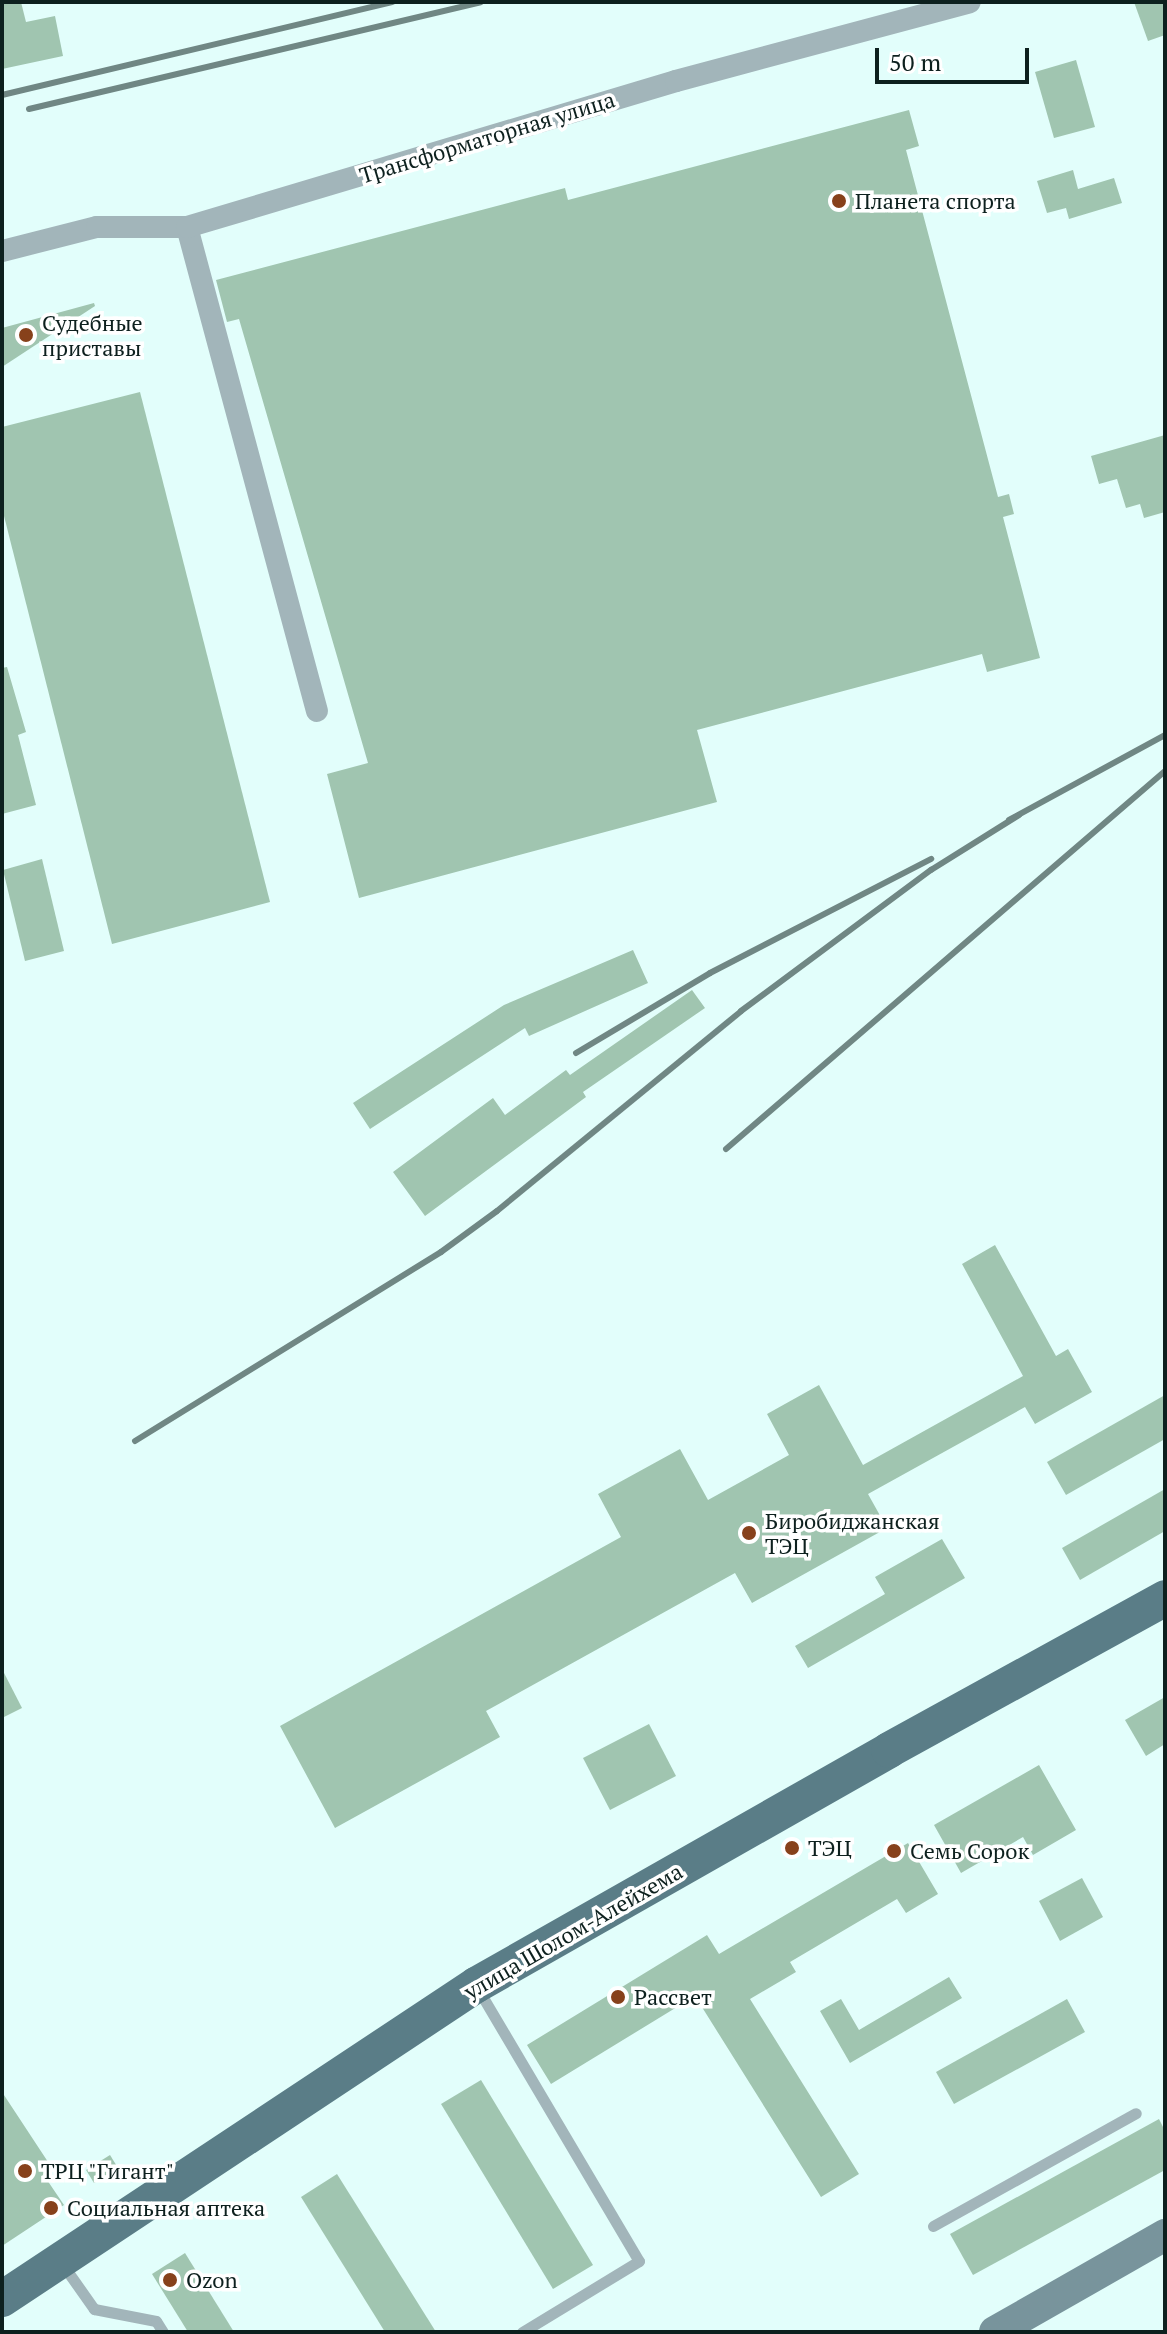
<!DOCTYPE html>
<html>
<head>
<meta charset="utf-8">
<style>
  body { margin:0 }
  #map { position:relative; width:1167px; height:2334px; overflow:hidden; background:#e2fefb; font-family:"PT Serif",serif }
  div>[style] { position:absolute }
  .building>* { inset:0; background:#a0c5b0 }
  .lane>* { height:11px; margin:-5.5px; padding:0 5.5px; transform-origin:5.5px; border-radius:5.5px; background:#a2b5ba }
  .street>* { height:22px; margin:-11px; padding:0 11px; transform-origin:11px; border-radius:11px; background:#a2b5ba }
  .secondary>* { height:32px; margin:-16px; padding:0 16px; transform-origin:16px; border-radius:16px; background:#78949c }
  .primary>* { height:36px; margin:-18px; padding:0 18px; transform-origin:18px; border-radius:18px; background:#5a7d87 }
  .rail>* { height:6px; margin:-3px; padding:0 3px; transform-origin:3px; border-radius:3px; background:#708784 }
  .dots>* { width:22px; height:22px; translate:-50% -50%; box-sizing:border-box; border:4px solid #fff; border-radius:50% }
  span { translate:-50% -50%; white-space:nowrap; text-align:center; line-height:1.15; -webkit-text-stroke:7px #fff; paint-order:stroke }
  .street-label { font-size:22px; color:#0d201e }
  .poi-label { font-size:22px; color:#0d201e }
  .left { translate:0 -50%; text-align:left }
  .frame { position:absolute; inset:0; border:4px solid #0d201e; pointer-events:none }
  .scale { position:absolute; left:875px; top:48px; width:154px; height:36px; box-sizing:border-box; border:4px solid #0d201e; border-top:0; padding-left:10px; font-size:24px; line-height:28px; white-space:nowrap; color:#0d201e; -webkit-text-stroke:6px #fff; paint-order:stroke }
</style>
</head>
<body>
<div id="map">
  <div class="building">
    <div style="clip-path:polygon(2px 2px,21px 2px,26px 22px,55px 16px,63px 56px,2px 69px)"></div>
    <div style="clip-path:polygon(1134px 2px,1165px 2px,1165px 35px,1148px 41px)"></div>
    <div style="clip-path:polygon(1076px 60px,1095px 127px,1054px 138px,1035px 72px)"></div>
    <div style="clip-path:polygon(909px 110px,919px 146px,906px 150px,998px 497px,1009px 494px,1014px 514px,1003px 517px,1040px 658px,987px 672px,982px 654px,697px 730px,717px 802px,359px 898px,327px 774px,368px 763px,239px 319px,227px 322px,216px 280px,565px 188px,568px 200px)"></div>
    <div style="clip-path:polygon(1073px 170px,1078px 189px,1114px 178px,1122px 203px,1069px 219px,1066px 208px,1047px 213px,1037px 181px)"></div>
    <div style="clip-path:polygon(94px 303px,95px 306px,2px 367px,2px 328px)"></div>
    <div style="clip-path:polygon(140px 392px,270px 902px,112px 944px,2px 508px,2px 427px)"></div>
    <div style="clip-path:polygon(1165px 435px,1165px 512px,1144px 518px,1140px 504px,1126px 508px,1117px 479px,1099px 484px,1091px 456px)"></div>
    <div style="clip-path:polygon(7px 667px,26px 732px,18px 735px,36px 805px,2px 814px,2px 668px)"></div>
    <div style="clip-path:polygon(42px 859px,64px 951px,25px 961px,3px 870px)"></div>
    <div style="clip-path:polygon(633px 950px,648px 983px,529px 1036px,525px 1028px,370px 1129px,353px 1103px,504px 1005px)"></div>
    <div style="clip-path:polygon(692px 990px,705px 1008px,583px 1092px,586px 1097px,425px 1216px,393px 1172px,493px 1098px,505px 1115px,566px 1070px,570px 1075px)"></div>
    <div style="clip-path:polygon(995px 1245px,1056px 1356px,1068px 1349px,1092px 1392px,1035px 1424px,1025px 1407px,868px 1494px,887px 1528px,752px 1603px,735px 1573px,486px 1711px,500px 1737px,335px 1828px,280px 1726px,621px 1537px,598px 1494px,680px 1449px,708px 1500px,789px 1455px,767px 1414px,819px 1385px,863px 1465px,1023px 1376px,962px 1264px)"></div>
    <div style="clip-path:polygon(1165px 1395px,1165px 1439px,1066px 1495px,1047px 1462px)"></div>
    <div style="clip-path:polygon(1165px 1489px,1165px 1531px,1080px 1580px,1062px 1548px)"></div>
    <div style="clip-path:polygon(942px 1539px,965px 1578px,808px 1668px,795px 1646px,885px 1594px,875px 1577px)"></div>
    <div style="clip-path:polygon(2px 1669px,22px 1708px,2px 1718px)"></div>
    <div style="clip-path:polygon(1165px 1697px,1165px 1744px,1146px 1756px,1125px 1720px)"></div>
    <div style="clip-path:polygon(649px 1724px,676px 1776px,610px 1810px,583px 1758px)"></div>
    <div style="clip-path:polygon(1039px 1765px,1076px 1830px,1033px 1855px,1023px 1837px,961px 1873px,934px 1825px)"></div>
    <div style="clip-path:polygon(908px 1843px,938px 1894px,906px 1913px,897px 1899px,790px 1962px,796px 1972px,750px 1999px,859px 2174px,821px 2197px,695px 1996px,551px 2084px,527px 2045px,707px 1935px,719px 1954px)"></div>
    <div style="clip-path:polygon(1082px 1878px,1103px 1917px,1060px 1941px,1039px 1901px)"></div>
    <div style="clip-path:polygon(949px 1977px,962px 1998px,850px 2063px,820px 2011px,841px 1999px,859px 2030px)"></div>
    <div style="clip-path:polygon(1067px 1999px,1085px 2032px,954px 2104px,936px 2072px)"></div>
    <div style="clip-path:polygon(481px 2080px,593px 2265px,553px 2289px,441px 2104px)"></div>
    <div style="clip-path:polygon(2px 2092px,52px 2168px,43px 2174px,64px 2205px,2px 2246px)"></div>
    <div style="clip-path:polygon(1159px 2119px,1165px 2131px,1165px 2170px,973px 2275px,950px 2234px)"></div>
    <div style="clip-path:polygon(110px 2155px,118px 2168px,94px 2183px,86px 2170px)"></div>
    <div style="clip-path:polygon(337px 2174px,436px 2332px,385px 2332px,301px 2197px)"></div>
    <div style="clip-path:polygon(185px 2253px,234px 2332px,188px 2332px,152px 2274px)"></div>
  </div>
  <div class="lane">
    <div style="left:478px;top:1989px;width:316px;rotate:59.4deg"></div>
    <div style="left:639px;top:2261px;width:137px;rotate:148.7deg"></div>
    <div style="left:933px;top:2226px;width:232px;rotate:-29.1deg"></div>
    <div style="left:63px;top:2265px;width:54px;rotate:54.8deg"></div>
    <div style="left:94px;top:2309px;width:63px;rotate:11deg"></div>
    <div style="left:156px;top:2321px;width:13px;rotate:58deg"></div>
  </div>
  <div class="street">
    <div style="left:187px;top:227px;width:501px;rotate:74.97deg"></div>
    <div style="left:2px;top:251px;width:98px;rotate:-14.2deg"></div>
    <div style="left:97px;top:227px;width:90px"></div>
    <div style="left:187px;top:227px;width:510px;rotate:-16.62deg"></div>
    <div style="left:676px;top:81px;width:304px;rotate:-15deg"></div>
  </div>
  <div class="secondary">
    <div style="left:995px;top:2332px;width:196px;rotate:-29.7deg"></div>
  </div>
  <div class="primary">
    <div style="left:2px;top:2299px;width:569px;rotate:-33.52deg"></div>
    <div style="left:476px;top:1985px;width:475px;rotate:-29.6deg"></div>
    <div style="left:889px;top:1750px;width:315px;rotate:-28.8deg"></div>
  </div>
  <div class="rail">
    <div style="left:2px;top:95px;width:401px;rotate:-13.4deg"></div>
    <div style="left:29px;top:109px;width:464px;rotate:-13.3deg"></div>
    <div style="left:1009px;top:820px;width:178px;rotate:-28.6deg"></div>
    <div style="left:576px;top:1053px;width:156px;rotate:-30.8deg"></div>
    <div style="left:710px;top:973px;width:249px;rotate:-27.3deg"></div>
    <div style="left:726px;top:1149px;width:579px;rotate:-40.73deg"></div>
    <div style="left:135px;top:1441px;width:360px;rotate:-31.7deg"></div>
    <div style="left:441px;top:1252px;width:69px;rotate:-36.2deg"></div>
    <div style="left:497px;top:1211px;width:315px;rotate:-39.3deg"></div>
    <div style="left:741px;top:1011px;width:237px;rotate:-36.6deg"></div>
    <div style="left:931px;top:870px;width:104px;rotate:-32deg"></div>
  </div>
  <div class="dots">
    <div style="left:839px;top:201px;background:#87411b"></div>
    <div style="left:26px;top:335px;background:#87411b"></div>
    <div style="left:749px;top:1533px;background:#87411b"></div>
    <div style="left:792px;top:1848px;background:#87411b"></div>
    <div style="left:894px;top:1851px;background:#87411b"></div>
    <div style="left:618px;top:1997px;background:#87411b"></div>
    <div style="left:25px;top:2171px;background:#87411b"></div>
    <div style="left:51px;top:2208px;background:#87411b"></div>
    <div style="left:170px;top:2280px;background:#87411b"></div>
  </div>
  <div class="street-label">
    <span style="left:487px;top:137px;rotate:-17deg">Трансформаторная улица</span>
    <span style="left:573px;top:1931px;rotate:-30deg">улица Шолом-Алейхема</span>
  </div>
  <div class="poi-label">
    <span class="left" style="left:855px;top:201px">Планета спорта</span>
    <span class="left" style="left:42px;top:335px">Судебные<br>приставы</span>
    <span class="left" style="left:765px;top:1533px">Биробиджанская<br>ТЭЦ</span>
    <span class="left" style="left:808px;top:1848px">ТЭЦ</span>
    <span class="left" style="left:910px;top:1851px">Семь Сорок</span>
    <span class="left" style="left:634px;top:1997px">Рассвет</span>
    <span class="left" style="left:41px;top:2171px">ТРЦ "Гигант"</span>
    <span class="left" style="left:67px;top:2208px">Социальная аптека</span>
    <span class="left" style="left:186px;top:2280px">Ozon</span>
  </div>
  <div class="frame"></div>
  <div class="scale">50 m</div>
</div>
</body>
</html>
